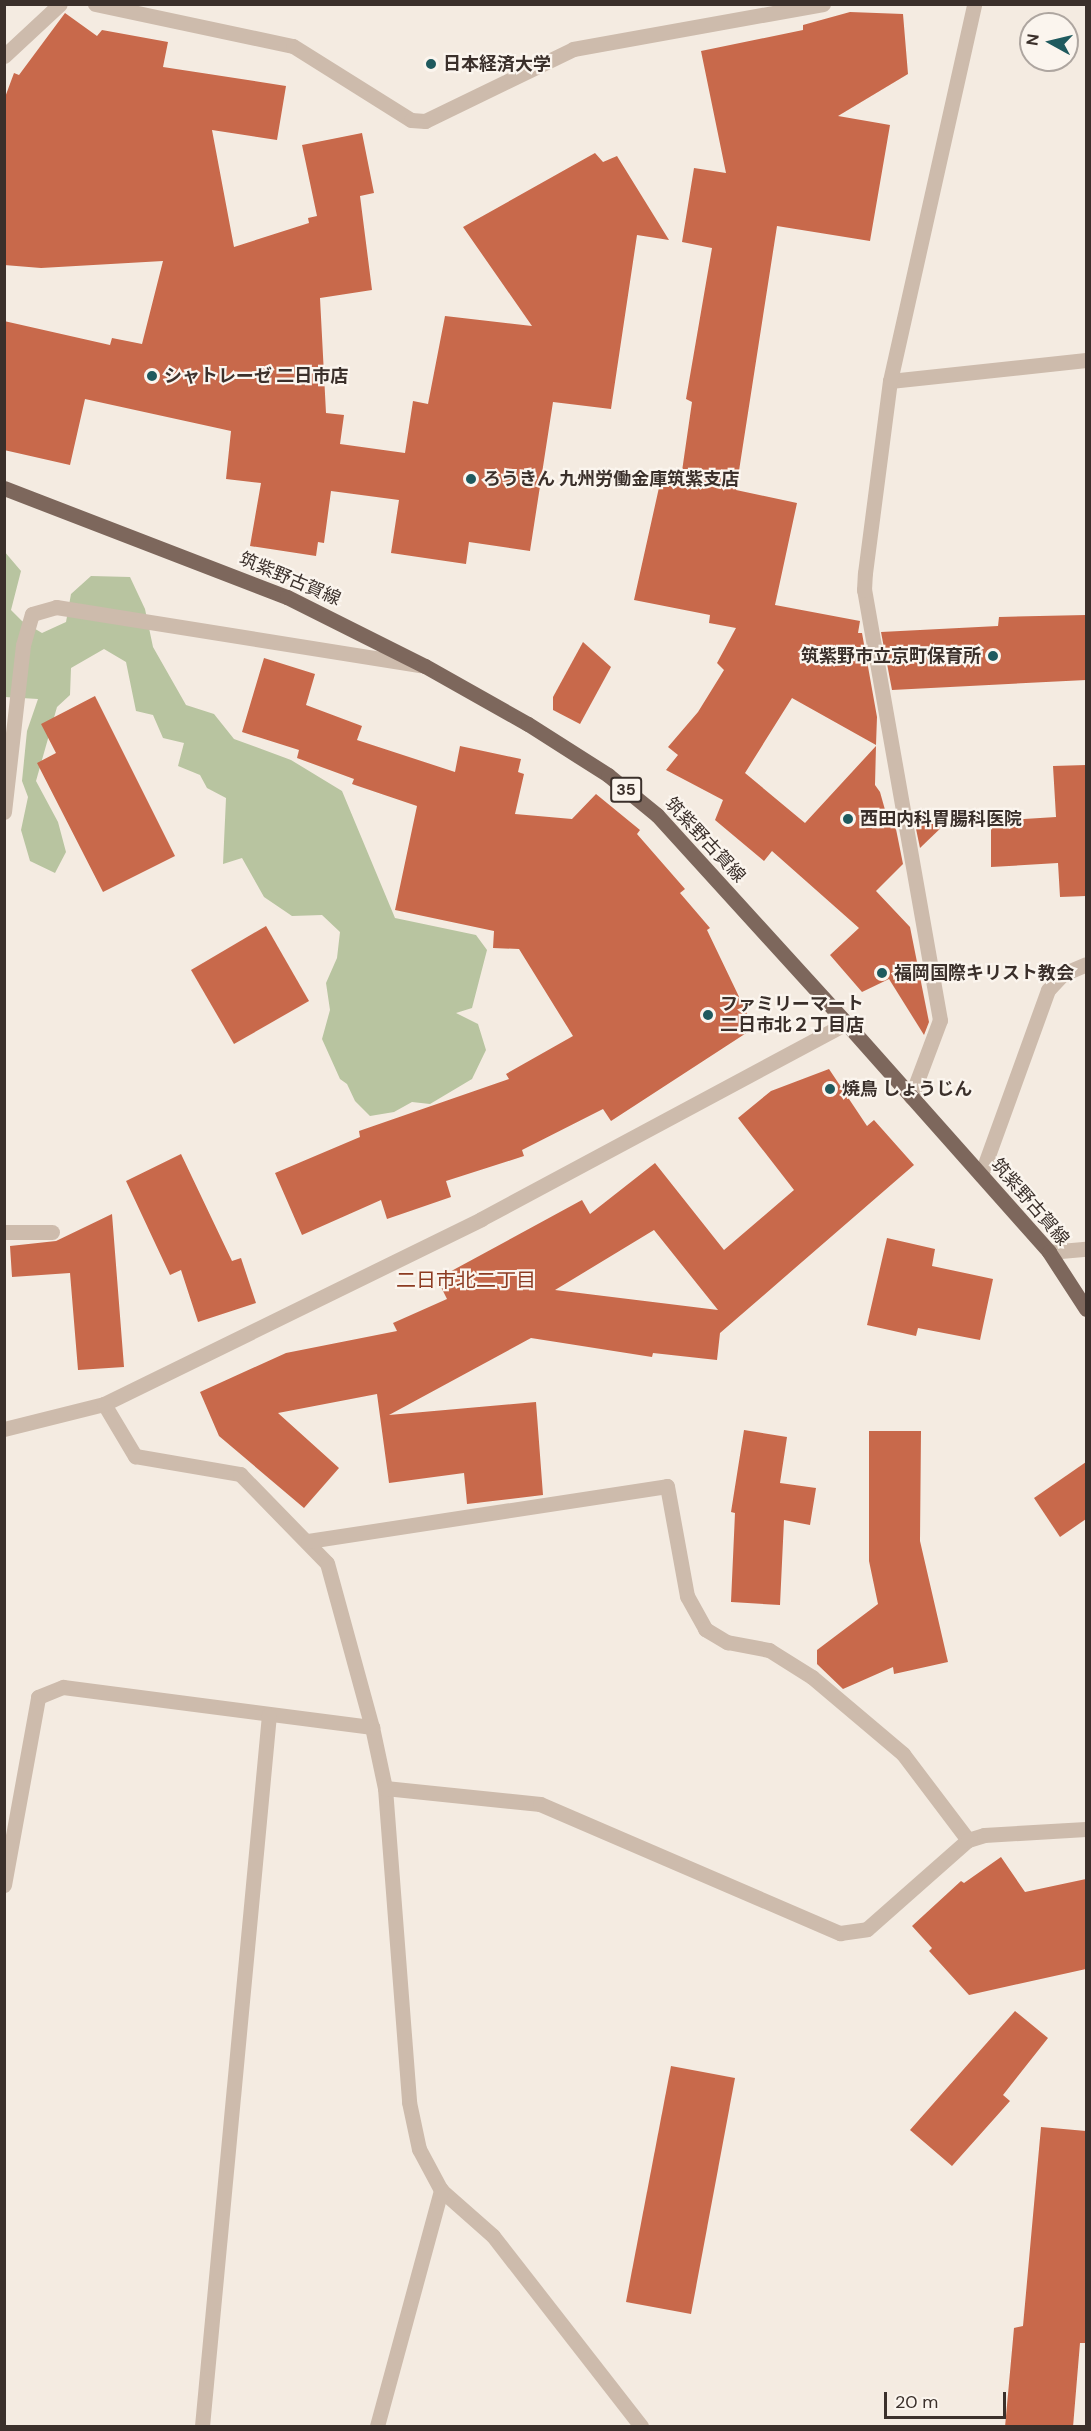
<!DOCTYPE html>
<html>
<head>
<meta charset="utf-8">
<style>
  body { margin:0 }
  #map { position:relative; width:1091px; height:2431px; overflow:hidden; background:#f4ebe1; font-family:"DM Sans","Noto Sans JP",sans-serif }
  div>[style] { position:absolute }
  .green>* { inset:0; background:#b8c4a0 }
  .building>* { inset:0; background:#c8694b }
  .lane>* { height:15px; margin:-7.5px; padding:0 7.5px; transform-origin:7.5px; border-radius:7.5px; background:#cdbbac }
  .street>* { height:15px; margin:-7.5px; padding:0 7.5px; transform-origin:7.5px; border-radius:7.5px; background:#cdbbac }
  .primary>* { height:15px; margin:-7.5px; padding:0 7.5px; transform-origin:7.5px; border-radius:7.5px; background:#7d675c }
  .dots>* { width:16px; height:16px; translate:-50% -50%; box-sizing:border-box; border:3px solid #fbf5ee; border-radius:50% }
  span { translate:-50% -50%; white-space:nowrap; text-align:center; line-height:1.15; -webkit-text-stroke:4.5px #fbf5ee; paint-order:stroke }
  .shield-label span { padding:2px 4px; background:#fbf5ee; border:2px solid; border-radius:4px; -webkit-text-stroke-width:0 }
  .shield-label { font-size:16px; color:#3b302b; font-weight:700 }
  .poi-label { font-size:18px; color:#3b302b; font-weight:700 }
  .left { translate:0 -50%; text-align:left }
  .right { translate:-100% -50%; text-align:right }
  .street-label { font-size:18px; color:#3b302b }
  .neighbourhood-label { font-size:20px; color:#8c3b22 }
  .frame { position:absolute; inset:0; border:6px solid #3b302b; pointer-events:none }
  .north { position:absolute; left:1019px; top:12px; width:60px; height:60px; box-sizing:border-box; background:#fbf5ee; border:2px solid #aea6a0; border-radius:50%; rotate:278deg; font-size:16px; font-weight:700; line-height:24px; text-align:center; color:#3b302b }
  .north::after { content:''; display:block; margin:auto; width:21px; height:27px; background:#1f5a5e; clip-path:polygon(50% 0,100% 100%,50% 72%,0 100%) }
  .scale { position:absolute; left:884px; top:2392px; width:122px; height:27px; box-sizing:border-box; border:3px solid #3b302b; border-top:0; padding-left:8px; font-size:18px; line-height:21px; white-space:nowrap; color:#3b302b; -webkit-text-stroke:4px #fbf5ee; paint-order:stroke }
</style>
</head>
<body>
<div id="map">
  <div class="green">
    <div style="clip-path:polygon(4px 551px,21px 571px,11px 610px,22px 621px,42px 633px,66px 622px,71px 594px,91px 576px,130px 577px,145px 609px,153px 647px,186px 705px,214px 714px,234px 739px,291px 760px,342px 791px,395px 918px,476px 935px,487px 950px,472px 1008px,456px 1013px,478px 1024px,486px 1050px,472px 1079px,430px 1104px,412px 1102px,394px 1112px,370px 1116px,355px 1101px,347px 1084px,340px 1079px,322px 1039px,330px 1010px,326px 983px,337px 958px,340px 932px,322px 915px,292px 916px,264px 897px,242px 858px,223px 864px,226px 798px,207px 788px,200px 775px,178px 766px,184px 743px,163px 738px,153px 715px,136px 711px,126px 662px,104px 649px,71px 668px,70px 695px,57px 707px,36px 781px,58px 822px,66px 852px,55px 873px,30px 861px,21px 830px,28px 797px,22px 781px,27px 731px,38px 699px,5px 697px)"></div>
  </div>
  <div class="building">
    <div style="clip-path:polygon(850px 12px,903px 14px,908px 74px,838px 116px,890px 125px,870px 241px,777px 226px,736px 490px,797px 503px,775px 605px,860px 621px,858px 633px,862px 633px,877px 717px,876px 745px,792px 698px,745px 773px,805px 823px,876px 746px,875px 785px,880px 792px,889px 824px,895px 824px,903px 864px,876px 891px,910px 927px,929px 1022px,924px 1035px,889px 979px,862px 992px,830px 955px,859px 928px,772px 851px,764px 861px,715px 820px,723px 800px,666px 770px,678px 755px,668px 747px,698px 712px,724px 670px,717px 663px,736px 628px,709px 623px,710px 615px,634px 600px,662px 474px,681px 478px,692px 402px,686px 399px,712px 248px,682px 242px,694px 168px,726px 173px,701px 51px,803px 30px,803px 25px)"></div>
    <div style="clip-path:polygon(65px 13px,97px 36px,102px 30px,168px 42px,163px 67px,286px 86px,277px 140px,212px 130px,234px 247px,309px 223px,308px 218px,317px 216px,302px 145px,362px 133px,374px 193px,360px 196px,372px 290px,320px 298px,326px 413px,344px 415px,340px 444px,405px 453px,413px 401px,428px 404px,445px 316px,532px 326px,463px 227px,595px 153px,603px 162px,617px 156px,669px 240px,637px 235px,611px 409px,553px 402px,530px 551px,469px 542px,466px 564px,391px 553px,399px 500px,331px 491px,324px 543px,318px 542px,316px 556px,250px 546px,261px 483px,226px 479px,231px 431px,85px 399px,70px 465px,4px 450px,4px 321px,110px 345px,112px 338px,142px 344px,163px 261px,41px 268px,4px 265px,4px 100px,14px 73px,19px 75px)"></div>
    <div style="clip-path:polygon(1086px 615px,1086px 680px,892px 690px,881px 632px,998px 626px,999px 617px)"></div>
    <div style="clip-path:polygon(583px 642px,611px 667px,580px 724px,553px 710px,553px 697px)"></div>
    <div style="clip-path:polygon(264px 658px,315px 674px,306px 705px,362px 726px,357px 740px,455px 772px,460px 746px,521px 759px,518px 772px,524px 774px,515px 814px,572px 819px,596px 794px,640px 830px,637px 834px,685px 889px,680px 893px,710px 928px,707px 930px,754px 1028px,611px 1121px,603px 1109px,522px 1150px,524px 1156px,446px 1181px,451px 1197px,387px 1219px,381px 1200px,302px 1235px,275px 1173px,360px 1137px,359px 1131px,509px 1079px,506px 1074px,573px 1036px,519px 949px,493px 948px,494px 931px,395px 910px,417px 806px,352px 784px,354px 779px,297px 758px,299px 750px,242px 732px)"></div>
    <div style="clip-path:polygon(95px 696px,175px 856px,103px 892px,37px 763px,56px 753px,41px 724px)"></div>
    <div style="clip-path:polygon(1086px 765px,1086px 896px,1060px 897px,1058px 863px,991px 867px,991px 821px,1056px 817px,1053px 766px)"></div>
    <div style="clip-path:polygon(946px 823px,920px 848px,915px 824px)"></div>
    <div style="clip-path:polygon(266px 926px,309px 1001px,234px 1044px,191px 970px)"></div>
    <div style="clip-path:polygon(evenodd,829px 1069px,867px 1126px,874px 1120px,914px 1165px,720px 1333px,717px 1360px,653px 1353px,652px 1357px,531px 1338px,389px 1415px,536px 1402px,543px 1495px,467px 1504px,464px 1473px,389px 1483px,377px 1394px,278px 1413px,339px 1468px,304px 1508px,219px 1436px,200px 1392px,286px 1353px,397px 1331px,393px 1323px,447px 1299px,439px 1283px,446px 1280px,444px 1275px,582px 1200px,590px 1214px,655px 1163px,724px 1250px,794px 1190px,738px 1118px,771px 1091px,829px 1069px,654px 1230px,718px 1310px,555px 1290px,654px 1230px)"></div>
    <div style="clip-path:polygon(181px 1154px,232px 1261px,241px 1258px,256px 1303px,198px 1322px,181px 1270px,170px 1275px,126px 1181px)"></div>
    <div style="clip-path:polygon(112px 1214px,124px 1367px,78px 1370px,70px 1273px,12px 1277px,10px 1246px,56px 1241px)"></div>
    <div style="clip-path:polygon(887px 1238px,935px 1249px,932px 1266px,993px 1279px,980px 1340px,918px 1328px,916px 1336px,867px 1325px)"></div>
    <div style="clip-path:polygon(744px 1430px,787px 1437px,780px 1483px,816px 1488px,810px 1525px,784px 1520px,780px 1605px,731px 1602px,735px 1513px,731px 1512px)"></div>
    <div style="clip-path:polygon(869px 1431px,921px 1431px,920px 1541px,948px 1662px,894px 1674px,893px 1667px,843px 1689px,817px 1664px,817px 1650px,878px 1604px,869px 1561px)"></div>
    <div style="clip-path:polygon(1086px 1462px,1086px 1519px,1060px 1537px,1034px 1498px)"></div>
    <div style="clip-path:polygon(1001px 1857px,1025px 1892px,1086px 1879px,1086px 1969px,969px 1995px,929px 1951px,932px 1948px,912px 1926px,961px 1881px,964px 1883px)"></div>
    <div style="clip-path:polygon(1015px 2011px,1048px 2038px,1003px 2095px,1010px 2101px,952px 2166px,910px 2130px)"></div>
    <div style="clip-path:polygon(671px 2066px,735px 2078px,691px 2314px,626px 2302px)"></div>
    <div style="clip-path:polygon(1041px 2127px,1086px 2131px,1086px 2343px,1080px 2343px,1073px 2427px,1005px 2427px,1014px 2328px,1023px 2326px)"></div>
  </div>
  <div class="lane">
    <div style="left:95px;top:4px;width:202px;rotate:12deg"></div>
    <div style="left:293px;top:46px;width:139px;rotate:32.1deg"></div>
    <div style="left:411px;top:120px;width:14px;rotate:4deg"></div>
    <div style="left:425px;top:121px;width:165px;rotate:-25.9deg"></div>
    <div style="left:573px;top:49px;width:254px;rotate:-10.2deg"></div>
    <div style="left:4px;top:56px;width:76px;rotate:-42.9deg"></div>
    <div style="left:4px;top:812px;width:168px;rotate:-83.5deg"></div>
    <div style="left:23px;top:645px;width:32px;rotate:-74deg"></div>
    <div style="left:32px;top:614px;width:25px;rotate:-16deg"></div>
    <div style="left:56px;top:607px;width:368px;rotate:9.1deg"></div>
    <div style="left:4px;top:1232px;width:48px"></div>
    <div style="left:687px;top:1596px;width:38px;rotate:61deg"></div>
    <div style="left:705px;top:1629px;width:26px;rotate:31deg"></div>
    <div style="left:727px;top:1642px;width:43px;rotate:10.8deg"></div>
    <div style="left:769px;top:1650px;width:51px;rotate:32.1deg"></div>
    <div style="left:812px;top:1677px;width:119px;rotate:40.2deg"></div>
    <div style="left:903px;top:1754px;width:108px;rotate:52.9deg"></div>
  </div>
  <div class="street">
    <div style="left:890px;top:381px;width:197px;rotate:-6.1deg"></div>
    <div style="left:911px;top:1097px;width:82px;rotate:-69.4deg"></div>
    <div style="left:940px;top:1020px;width:437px;rotate:-100deg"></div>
    <div style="left:864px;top:590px;width:17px;rotate:-87deg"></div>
    <div style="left:865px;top:573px;width:194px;rotate:-82.6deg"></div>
    <div style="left:890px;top:381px;width:386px;rotate:-77.4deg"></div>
    <div style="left:981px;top:1175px;width:197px;rotate:-70.1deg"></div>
    <div style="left:1048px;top:990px;width:22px;rotate:-47deg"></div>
    <div style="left:1063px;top:974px;width:25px;rotate:-23deg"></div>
    <div style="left:1049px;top:1252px;width:37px;rotate:-5deg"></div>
    <div style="left:104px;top:1404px;width:61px;rotate:59.2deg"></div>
    <div style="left:135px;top:1456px;width:107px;rotate:9.7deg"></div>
    <div style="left:240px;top:1474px;width:124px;rotate:45.7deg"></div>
    <div style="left:327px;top:1563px;width:170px;rotate:74.7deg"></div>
    <div style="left:372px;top:1727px;width:62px;rotate:78deg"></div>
    <div style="left:385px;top:1788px;width:315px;rotate:85.6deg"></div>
    <div style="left:409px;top:2102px;width:48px;rotate:78deg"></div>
    <div style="left:419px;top:2149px;width:47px;rotate:61.8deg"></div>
    <div style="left:441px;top:2190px;width:69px;rotate:41.5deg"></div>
    <div style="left:493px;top:2236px;width:241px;rotate:52.1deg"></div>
    <div style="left:4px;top:1429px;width:103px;rotate:-14deg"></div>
    <div style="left:104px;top:1404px;width:420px;rotate:-26.1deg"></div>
    <div style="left:481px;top:1219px;width:414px;rotate:-28.2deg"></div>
    <div style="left:308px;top:1541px;width:363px;rotate:-8.7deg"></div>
    <div style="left:667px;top:1486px;width:112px;rotate:79.7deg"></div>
    <div style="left:385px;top:1788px;width:156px;rotate:5.9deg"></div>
    <div style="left:540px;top:1804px;width:327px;rotate:23.3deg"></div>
    <div style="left:840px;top:1933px;width:27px;rotate:-8deg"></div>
    <div style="left:867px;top:1929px;width:135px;rotate:-41.4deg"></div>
    <div style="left:968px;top:1840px;width:17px;rotate:-17deg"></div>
    <div style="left:984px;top:1835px;width:102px;rotate:-3.4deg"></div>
    <div style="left:4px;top:1885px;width:191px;rotate:-79.7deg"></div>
    <div style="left:38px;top:1697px;width:27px;rotate:-22deg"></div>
    <div style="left:63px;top:1687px;width:312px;rotate:7.4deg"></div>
    <div style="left:202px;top:2426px;width:714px;rotate:-84.62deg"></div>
    <div style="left:377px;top:2426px;width:245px;rotate:-74.8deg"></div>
  </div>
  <div class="primary">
    <div style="left:4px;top:488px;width:303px;rotate:21.1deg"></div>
    <div style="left:287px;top:597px;width:154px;rotate:26.6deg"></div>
    <div style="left:425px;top:666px;width:118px;rotate:29.4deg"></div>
    <div style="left:528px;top:724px;width:95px;rotate:32.5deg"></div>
    <div style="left:608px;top:775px;width:63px;rotate:39.2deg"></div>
    <div style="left:657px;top:815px;width:281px;rotate:47.7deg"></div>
    <div style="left:846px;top:1023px;width:306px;rotate:48.4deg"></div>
    <div style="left:1049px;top:1252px;width:68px;rotate:57deg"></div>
  </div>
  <div class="dots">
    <div style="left:431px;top:64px;background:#1f5a5e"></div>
    <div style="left:152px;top:376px;background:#1f5a5e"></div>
    <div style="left:471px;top:479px;background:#1f5a5e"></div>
    <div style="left:993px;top:656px;background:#1f5a5e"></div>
    <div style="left:848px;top:819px;background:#1f5a5e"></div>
    <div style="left:882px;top:973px;background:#1f5a5e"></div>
    <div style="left:708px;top:1015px;background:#1f5a5e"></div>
    <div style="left:830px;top:1089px;background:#1f5a5e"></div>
  </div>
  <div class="shield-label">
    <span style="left:626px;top:790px">35</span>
  </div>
  <div class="poi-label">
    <span class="left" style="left:443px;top:64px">日本経済大学</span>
    <span class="left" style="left:164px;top:376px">シャトレーゼ 二日市店</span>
    <span class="left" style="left:483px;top:479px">ろうきん 九州労働金庫筑紫支店</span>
    <span class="right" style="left:981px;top:656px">筑紫野市立京町保育所</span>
    <span class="left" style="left:860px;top:819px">西田内科胃腸科医院</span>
    <span class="left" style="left:894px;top:973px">福岡国際キリスト教会</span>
    <span class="left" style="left:720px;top:1015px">ファミリーマート<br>二日市北２丁目店</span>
    <span class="left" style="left:842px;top:1089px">焼鳥 しょうじん</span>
  </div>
  <div class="street-label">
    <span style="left:290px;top:579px;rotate:23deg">筑紫野古賀線</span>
    <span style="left:705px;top:840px;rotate:47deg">筑紫野古賀線</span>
    <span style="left:1030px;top:1202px;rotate:49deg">筑紫野古賀線</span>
  </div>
  <div class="neighbourhood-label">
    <span style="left:466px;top:1280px">二日市北二丁目</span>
  </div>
  <div class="frame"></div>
  <div class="north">N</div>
  <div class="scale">20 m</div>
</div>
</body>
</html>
